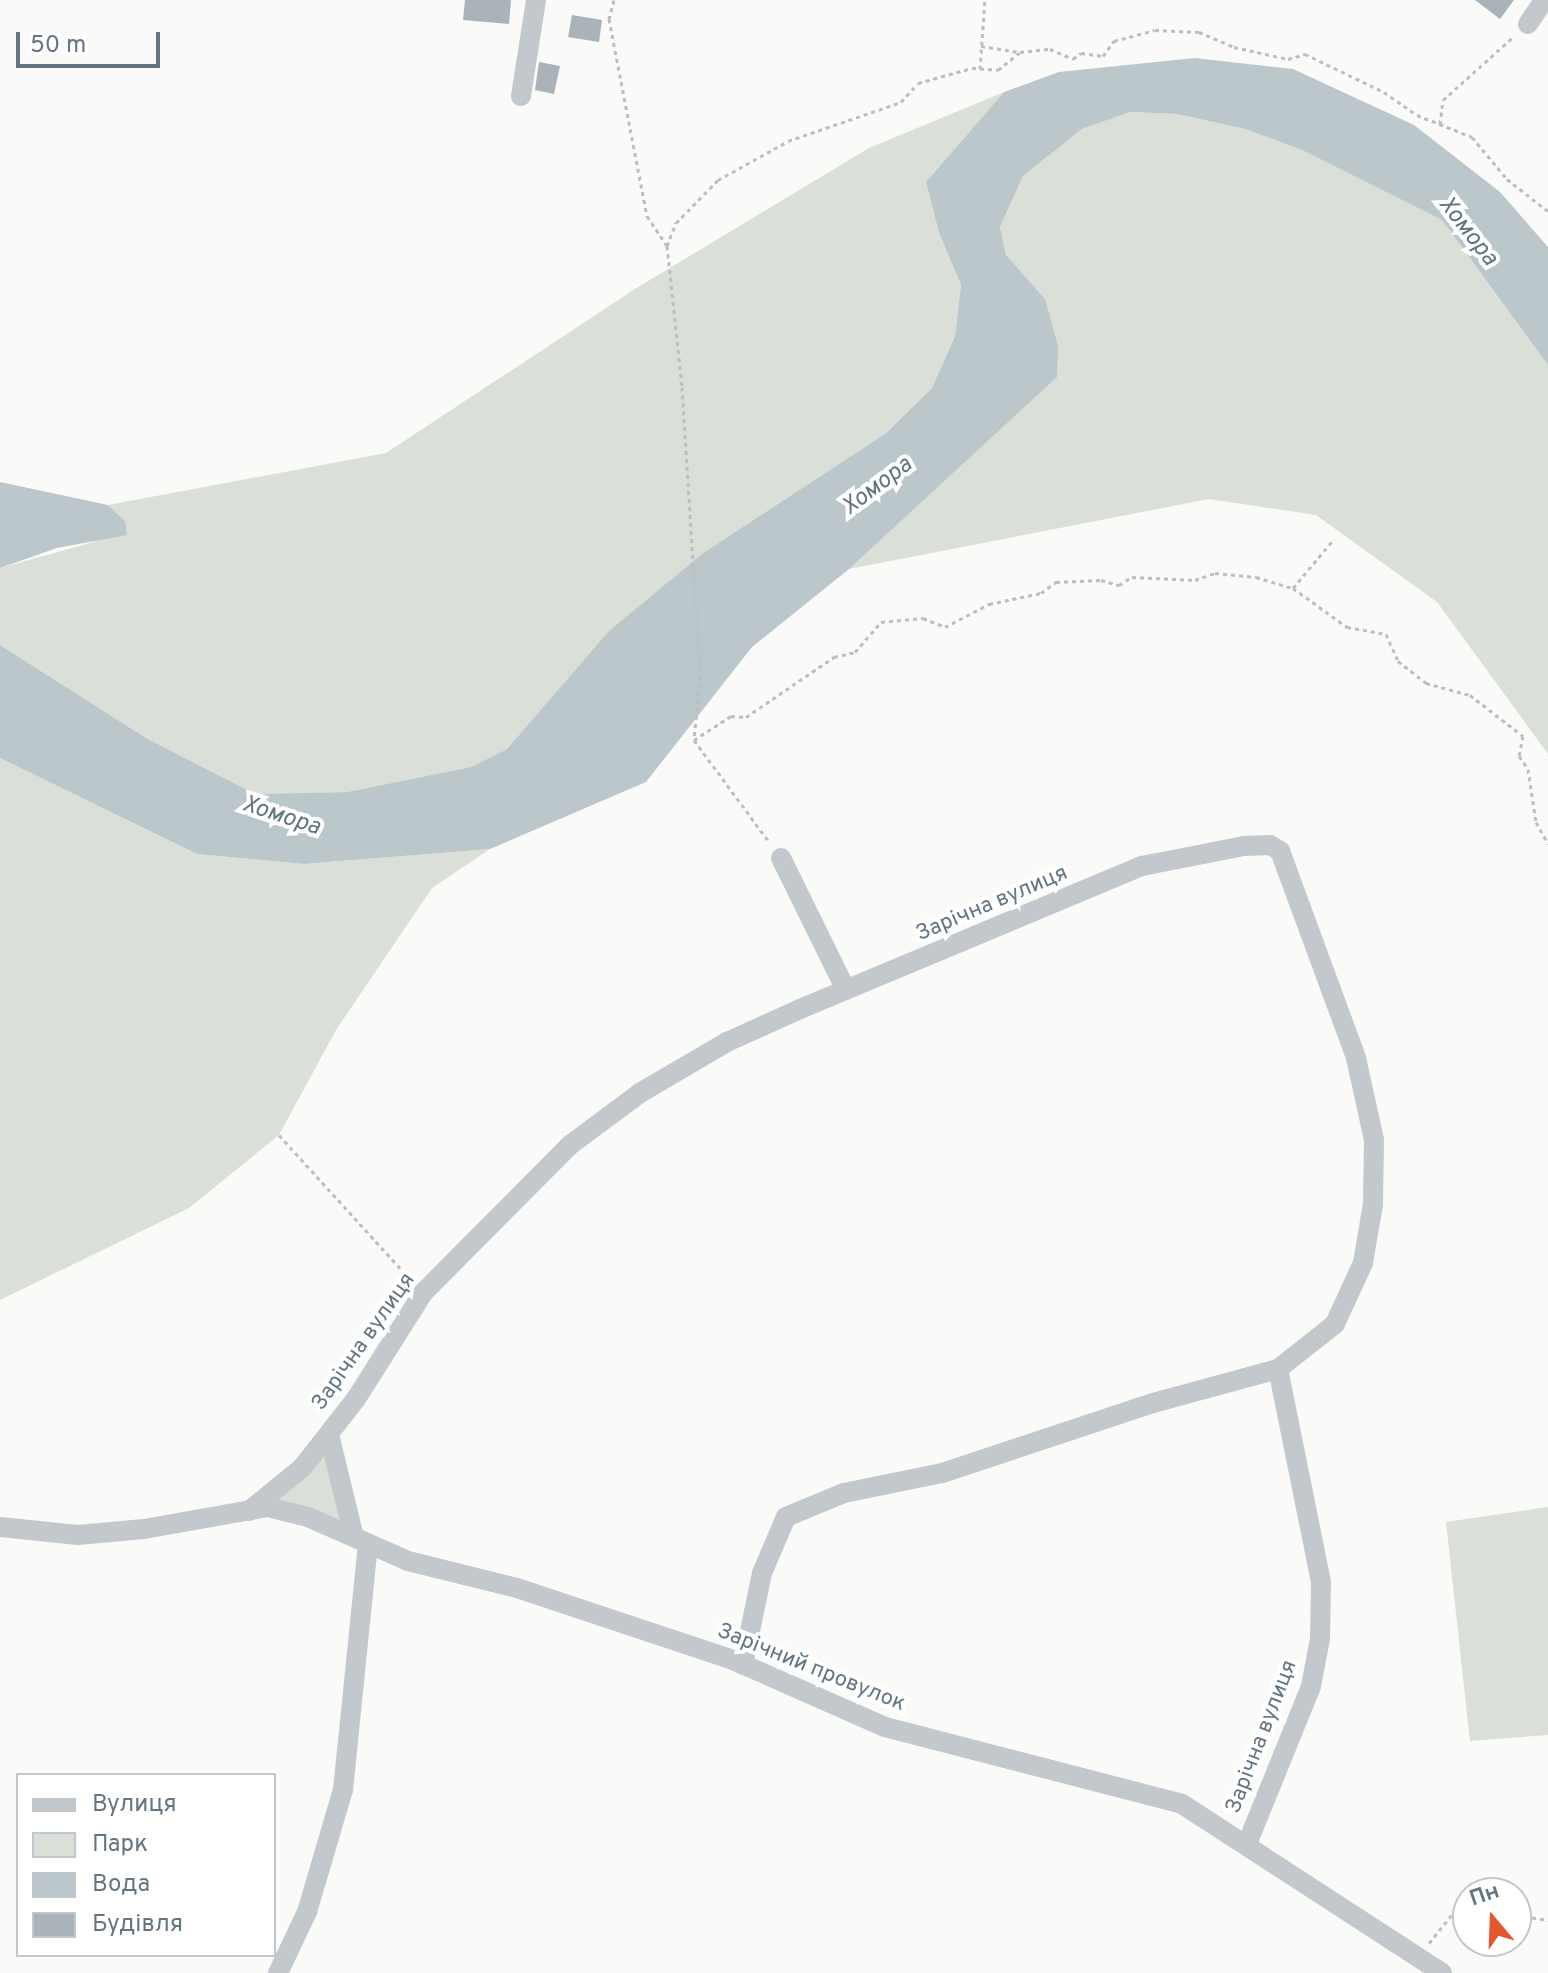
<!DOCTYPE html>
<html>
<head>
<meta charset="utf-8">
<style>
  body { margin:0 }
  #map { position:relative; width:1548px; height:1973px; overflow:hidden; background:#fafaf8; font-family:Overpass,sans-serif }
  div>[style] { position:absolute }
  .green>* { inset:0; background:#dadfd7 }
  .water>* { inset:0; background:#bbc7cb }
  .building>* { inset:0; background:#aab3b9 }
  .path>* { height:3px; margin-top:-1.5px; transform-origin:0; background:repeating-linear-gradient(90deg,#bbbfc2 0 4px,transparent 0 8px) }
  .minor>* { height:20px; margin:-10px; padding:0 10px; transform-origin:10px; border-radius:10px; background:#c3c8cc }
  span { translate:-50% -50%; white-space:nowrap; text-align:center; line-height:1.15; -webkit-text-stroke:8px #fff; paint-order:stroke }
  .street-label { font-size:22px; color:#657683 }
  .water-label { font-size:24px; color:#60757c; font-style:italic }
  .legend { position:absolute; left:16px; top:1773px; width:260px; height:184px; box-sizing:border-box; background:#fff; border:2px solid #c1c8cd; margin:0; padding:10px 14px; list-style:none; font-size:24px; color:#657683 }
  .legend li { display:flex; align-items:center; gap:16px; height:40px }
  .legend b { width:40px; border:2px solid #c1c8cd }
  .north { position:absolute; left:1452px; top:1877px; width:80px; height:80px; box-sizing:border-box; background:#fff; border:2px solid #c1c8cd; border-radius:50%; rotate:341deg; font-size:22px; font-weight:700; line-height:32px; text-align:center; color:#657683 }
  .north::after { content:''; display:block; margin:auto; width:28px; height:36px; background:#e4572e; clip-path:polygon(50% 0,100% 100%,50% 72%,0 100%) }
  .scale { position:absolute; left:16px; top:32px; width:144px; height:36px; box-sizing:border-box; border:4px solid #657683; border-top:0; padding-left:10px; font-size:24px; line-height:28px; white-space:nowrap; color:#657683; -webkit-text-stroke:6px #fff; paint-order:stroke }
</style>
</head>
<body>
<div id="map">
  <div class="green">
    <div style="clip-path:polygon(1004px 92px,926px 182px,939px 233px,961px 285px,955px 336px,932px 388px,885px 434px,608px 632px,507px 749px,471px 767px,347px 792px,255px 794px,146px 738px,0 645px,0 568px,94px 542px,125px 521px,108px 505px,386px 453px,635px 289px,869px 148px)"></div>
    <div style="clip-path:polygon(1130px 112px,1177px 114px,1245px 129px,1302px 150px,1442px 220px,1548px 365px,1548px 754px,1437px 602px,1316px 515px,1209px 499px,849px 569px,1056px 377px,1045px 299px,1006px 255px,1000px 227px,1023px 176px,1082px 129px)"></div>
    <div style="clip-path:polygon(0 758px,197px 854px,304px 864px,490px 849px,432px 888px,336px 1030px,279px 1135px,189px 1208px,0 1300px)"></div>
    <div style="clip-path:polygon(329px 1434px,354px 1537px,268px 1507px)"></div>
    <div style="clip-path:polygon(1548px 1507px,1548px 1735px,1470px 1741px,1446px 1522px)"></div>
  </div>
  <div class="water">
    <div style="clip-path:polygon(1195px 58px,1293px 69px,1414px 125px,1500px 192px,1548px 247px,1548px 365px,1442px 220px,1302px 150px,1245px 129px,1177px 114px,1130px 112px,1082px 129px,1023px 176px,1000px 227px,1006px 255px,1045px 299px,1058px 346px,1057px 377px,849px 569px,752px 647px,646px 782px,490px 849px,304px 864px,197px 854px,0 758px,0 645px,146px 738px,255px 794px,347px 792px,471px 767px,507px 749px,608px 632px,702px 554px,885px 434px,932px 388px,955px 336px,961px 285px,939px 233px,926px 182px,1004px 92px,1059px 72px)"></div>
    <div style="clip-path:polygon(0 482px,108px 505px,125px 521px,127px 535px,57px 548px,0 568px)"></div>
  </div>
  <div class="building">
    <div style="clip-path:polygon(465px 0,511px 0,509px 24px,463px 20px)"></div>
    <div style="clip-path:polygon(1475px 0,1514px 0,1500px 19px)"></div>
    <div style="clip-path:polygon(572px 15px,602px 20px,599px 42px,568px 37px)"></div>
    <div style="clip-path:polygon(539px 62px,560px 66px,554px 94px,535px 90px)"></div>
  </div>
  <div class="path">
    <div style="left:614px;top:0;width:20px;rotate:105deg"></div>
    <div style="left:609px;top:19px;width:201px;rotate:79.1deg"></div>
    <div style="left:647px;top:216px;width:36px;rotate:56deg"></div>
    <div style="left:667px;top:246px;width:142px;rotate:83.9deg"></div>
    <div style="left:682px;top:387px;width:290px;rotate:86.4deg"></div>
    <div style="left:700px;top:676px;width:64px;rotate:95.4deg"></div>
    <div style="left:694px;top:740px;width:128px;rotate:53.6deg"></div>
    <div style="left:981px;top:46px;width:39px;rotate:9deg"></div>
    <div style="left:980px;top:69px;width:69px;rotate:-85.9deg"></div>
    <div style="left:1440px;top:124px;width:24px;rotate:-83deg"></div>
    <div style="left:1443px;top:100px;width:96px;rotate:-42deg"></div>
    <div style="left:667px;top:246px;width:25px;rotate:-69deg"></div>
    <div style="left:676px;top:223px;width:60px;rotate:-45.7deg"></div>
    <div style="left:718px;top:180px;width:80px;rotate:-29.1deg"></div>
    <div style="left:788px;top:141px;width:120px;rotate:-19deg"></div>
    <div style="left:901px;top:102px;width:25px;rotate:-48deg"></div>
    <div style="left:918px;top:83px;width:56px;rotate:-15.5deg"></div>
    <div style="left:972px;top:68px;width:26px;rotate:4deg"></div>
    <div style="left:998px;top:70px;width:28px;rotate:-39deg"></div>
    <div style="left:1020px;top:52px;width:30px;rotate:-6deg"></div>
    <div style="left:1050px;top:49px;width:25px;rotate:23deg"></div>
    <div style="left:1073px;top:59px;width:10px;rotate:-37deg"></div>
    <div style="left:1081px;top:53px;width:22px;rotate:8deg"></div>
    <div style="left:1103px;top:56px;width:19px;rotate:-54deg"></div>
    <div style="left:1114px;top:41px;width:42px;rotate:-15deg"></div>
    <div style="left:1155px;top:30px;width:44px;rotate:2.6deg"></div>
    <div style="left:1199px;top:32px;width:38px;rotate:23deg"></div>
    <div style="left:1234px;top:47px;width:55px;rotate:12.5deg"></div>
    <div style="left:1288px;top:59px;width:18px;rotate:-16deg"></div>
    <div style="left:1305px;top:54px;width:88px;rotate:25.7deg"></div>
    <div style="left:1384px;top:92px;width:40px;rotate:34.9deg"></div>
    <div style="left:1417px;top:115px;width:59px;rotate:21.8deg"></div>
    <div style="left:1472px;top:137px;width:55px;rotate:50.2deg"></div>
    <div style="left:1507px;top:179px;width:52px;rotate:38deg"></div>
    <div style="left:1293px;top:588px;width:64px;rotate:-50.1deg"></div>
    <div style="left:694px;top:740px;width:44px;rotate:-33deg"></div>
    <div style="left:731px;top:716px;width:15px;rotate:4deg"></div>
    <div style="left:746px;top:717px;width:107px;rotate:-34.3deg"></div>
    <div style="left:834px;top:657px;width:22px;rotate:-13deg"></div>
    <div style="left:855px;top:652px;width:40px;rotate:-49deg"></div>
    <div style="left:881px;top:622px;width:42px;rotate:-5.4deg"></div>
    <div style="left:923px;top:618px;width:24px;rotate:22deg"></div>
    <div style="left:945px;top:627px;width:50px;rotate:-27.6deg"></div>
    <div style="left:989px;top:604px;width:53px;rotate:-11.9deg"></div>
    <div style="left:1041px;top:593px;width:19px;rotate:-36deg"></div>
    <div style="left:1056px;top:582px;width:45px;rotate:-2.5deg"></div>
    <div style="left:1101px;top:580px;width:19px;rotate:16deg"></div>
    <div style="left:1119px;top:585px;width:15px;rotate:-32deg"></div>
    <div style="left:1132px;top:577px;width:63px;rotate:2.7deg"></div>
    <div style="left:1195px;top:580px;width:21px;rotate:-19deg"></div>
    <div style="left:1215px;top:573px;width:41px;rotate:5.6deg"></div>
    <div style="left:1256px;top:577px;width:39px;rotate:17deg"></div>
    <div style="left:1293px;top:588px;width:67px;rotate:35.8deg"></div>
    <div style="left:1347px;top:627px;width:40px;rotate:10deg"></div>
    <div style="left:1386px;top:634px;width:30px;rotate:66deg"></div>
    <div style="left:1398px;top:661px;width:36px;rotate:38deg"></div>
    <div style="left:1426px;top:683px;width:46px;rotate:15.3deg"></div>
    <div style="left:1470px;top:695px;width:67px;rotate:37.7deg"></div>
    <div style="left:1523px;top:736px;width:20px;rotate:101deg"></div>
    <div style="left:1519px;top:756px;width:16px;rotate:55deg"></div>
    <div style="left:1528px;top:769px;width:54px;rotate:81.4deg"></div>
    <div style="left:1536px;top:822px;width:25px;rotate:61deg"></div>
    <div style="left:279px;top:1135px;width:195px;rotate:47.7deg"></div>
    <div style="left:1516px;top:1915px;width:32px;rotate:9deg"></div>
    <div style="left:1429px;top:1943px;width:36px;rotate:-51deg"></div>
    <div style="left:1452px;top:1915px;width:16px;rotate:-11deg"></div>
  </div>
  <div class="minor">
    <div style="left:1528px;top:24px;width:29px;rotate:-56deg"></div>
    <div style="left:521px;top:96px;width:97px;rotate:-81.1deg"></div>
    <div style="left:781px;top:858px;width:147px;rotate:63.8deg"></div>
    <div style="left:329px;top:1434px;width:106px;rotate:76.4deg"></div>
    <div style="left:249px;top:1511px;width:68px;rotate:-39.1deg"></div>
    <div style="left:302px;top:1468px;width:88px;rotate:-52deg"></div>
    <div style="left:356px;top:1399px;width:125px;rotate:-57.7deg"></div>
    <div style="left:423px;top:1293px;width:209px;rotate:-45.2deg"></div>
    <div style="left:570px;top:1145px;width:87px;rotate:-36.6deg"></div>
    <div style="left:640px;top:1093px;width:101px;rotate:-30.4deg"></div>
    <div style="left:727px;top:1042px;width:80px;rotate:-24.3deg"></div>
    <div style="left:800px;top:1009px;width:371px;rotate:-22.7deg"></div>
    <div style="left:1142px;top:866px;width:104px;rotate:-11.1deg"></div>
    <div style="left:1244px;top:846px;width:26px;rotate:-2deg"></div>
    <div style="left:1270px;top:845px;width:12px;rotate:31deg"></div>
    <div style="left:1280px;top:851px;width:221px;rotate:69.8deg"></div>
    <div style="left:1356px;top:1058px;width:84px;rotate:77.6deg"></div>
    <div style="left:1374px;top:1140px;width:64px;rotate:90.9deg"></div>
    <div style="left:1373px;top:1204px;width:60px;rotate:99.6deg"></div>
    <div style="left:1363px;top:1263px;width:67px;rotate:114.7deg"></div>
    <div style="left:1335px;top:1324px;width:73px;rotate:141.7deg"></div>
    <div style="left:1278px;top:1369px;width:130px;rotate:164.8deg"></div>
    <div style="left:1153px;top:1403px;width:222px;rotate:161.6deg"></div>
    <div style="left:942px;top:1473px;width:100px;rotate:168.5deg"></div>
    <div style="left:844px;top:1493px;width:63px;rotate:157.5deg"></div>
    <div style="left:786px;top:1517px;width:61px;rotate:113.2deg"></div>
    <div style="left:762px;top:1573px;width:94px;rotate:101.7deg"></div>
    <div style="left:0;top:1527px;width:78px;rotate:5.9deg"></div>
    <div style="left:78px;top:1535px;width:66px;rotate:-5.2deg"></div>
    <div style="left:144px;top:1529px;width:126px;rotate:-10.1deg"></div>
    <div style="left:268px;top:1507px;width:41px;rotate:14deg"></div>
    <div style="left:308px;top:1517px;width:109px;rotate:23.7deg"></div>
    <div style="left:408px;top:1561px;width:112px;rotate:13.9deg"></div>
    <div style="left:517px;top:1588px;width:228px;rotate:18.4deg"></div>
    <div style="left:733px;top:1660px;width:166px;rotate:23.8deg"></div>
    <div style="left:885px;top:1727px;width:307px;rotate:14.5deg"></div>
    <div style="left:1182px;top:1804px;width:310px;rotate:33deg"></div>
    <div style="left:1247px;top:1844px;width:170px;rotate:-67.9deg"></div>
    <div style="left:1311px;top:1686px;width:48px;rotate:-79.2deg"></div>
    <div style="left:1320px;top:1639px;width:57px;rotate:-89deg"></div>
    <div style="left:1321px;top:1582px;width:217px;rotate:-101.4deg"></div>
    <div style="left:278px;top:1973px;width:68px;rotate:-64.6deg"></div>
    <div style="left:307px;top:1912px;width:127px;rotate:-73.6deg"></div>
    <div style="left:343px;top:1790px;width:248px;rotate:-84.2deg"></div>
  </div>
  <div class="street-label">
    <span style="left:992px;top:904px;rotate:-23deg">Зарічна вулиця</span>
    <span style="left:364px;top:1342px;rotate:-55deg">Зарічна вулиця</span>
    <span style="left:811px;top:1668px;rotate:22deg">Зарічний провулок</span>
    <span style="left:1262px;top:1737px;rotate:-69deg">Зарічна вулиця</span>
  </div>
  <div class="water-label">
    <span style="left:1467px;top:232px;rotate:52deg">Хомора</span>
    <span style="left:878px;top:487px;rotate:-37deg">Хомора</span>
    <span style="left:281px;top:817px;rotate:18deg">Хомора</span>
  </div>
  <ul class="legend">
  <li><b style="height:10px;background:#c3c8cc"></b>Вулиця</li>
  <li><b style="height:22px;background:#dadfd7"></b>Парк</li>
  <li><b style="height:22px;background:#bbc7cb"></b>Вода</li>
  <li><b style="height:22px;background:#aab3b9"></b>Будівля</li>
  </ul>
  <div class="north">Пн</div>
  <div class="scale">50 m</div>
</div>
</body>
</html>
